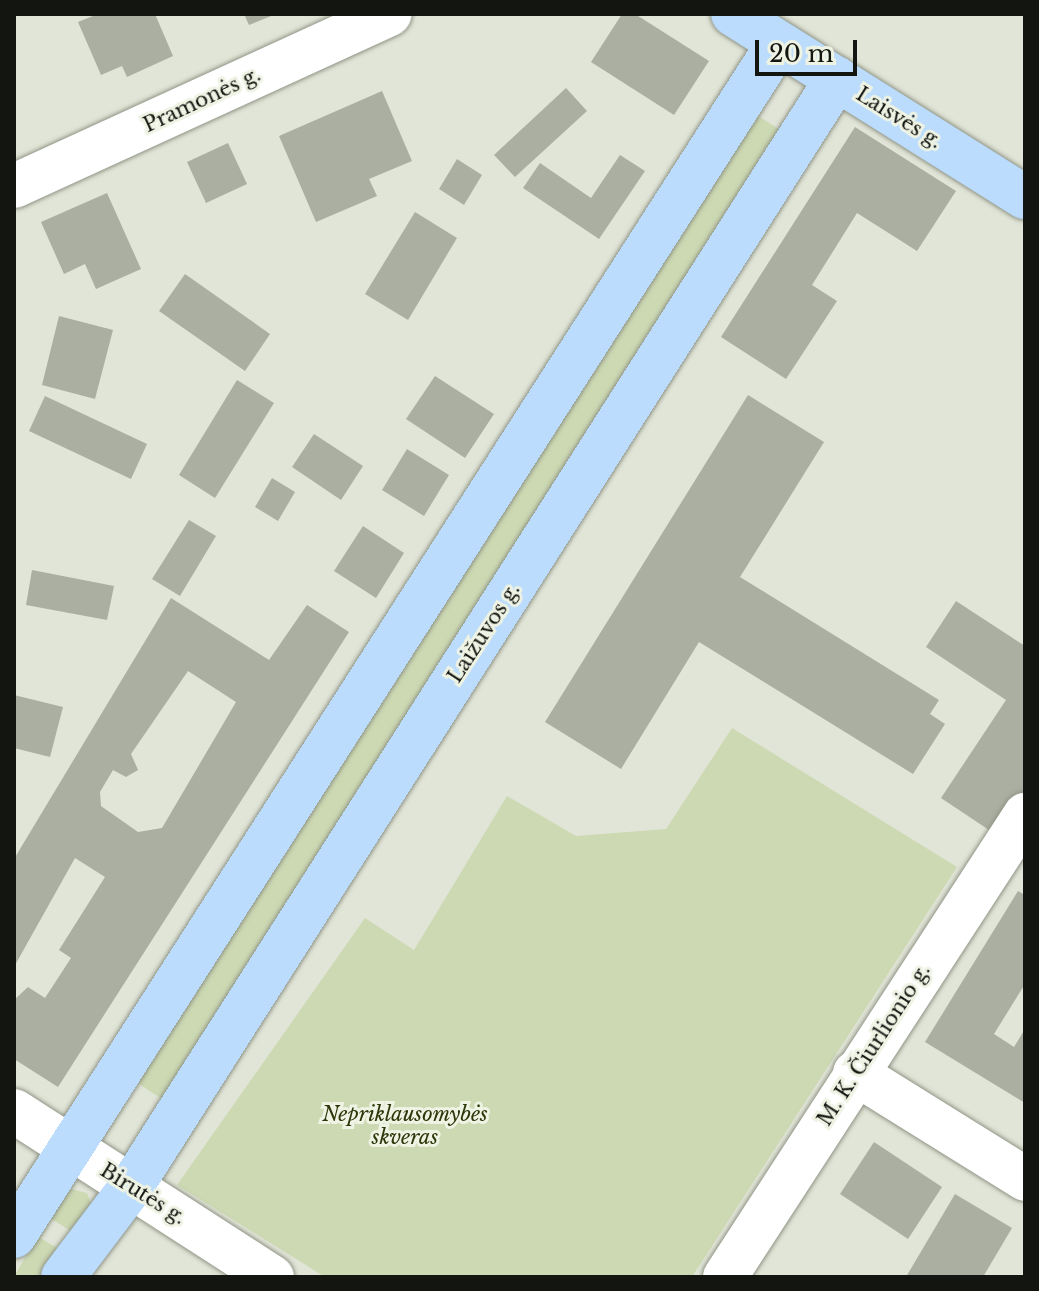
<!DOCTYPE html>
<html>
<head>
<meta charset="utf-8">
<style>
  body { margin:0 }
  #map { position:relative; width:1039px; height:1291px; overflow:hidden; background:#e1e5d7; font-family:"Libre Baskerville",serif }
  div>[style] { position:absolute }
  .green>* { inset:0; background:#cdd9b2 }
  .building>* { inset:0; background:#aaafa1 }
  .roads { filter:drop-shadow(0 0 2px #909587) drop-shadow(0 0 2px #909587) }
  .minor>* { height:44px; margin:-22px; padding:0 22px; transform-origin:22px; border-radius:22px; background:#fff }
  .major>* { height:44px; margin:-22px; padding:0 22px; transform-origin:22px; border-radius:22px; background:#bbdcfc }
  span { translate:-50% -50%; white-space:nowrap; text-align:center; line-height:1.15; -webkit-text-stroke:6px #eef3e4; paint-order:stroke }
  .street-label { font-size:20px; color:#131510 }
  .park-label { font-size:20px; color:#2c3609; font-style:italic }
  .frame { position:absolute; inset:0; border:16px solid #131510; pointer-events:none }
  .scale { position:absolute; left:755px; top:40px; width:102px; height:36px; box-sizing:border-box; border:4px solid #131510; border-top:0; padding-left:10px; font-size:24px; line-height:28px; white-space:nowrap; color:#131510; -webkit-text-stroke:6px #eef3e4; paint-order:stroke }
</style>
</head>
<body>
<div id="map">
  <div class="green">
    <div style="clip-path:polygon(754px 113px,780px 130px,162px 1099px,136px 1082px)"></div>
    <div style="clip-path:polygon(732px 728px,957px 867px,692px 1277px,325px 1277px,177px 1185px,365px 918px,414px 950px,507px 796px,576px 836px,666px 829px)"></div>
    <div style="clip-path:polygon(71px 1189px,87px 1193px,91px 1204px,74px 1233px,50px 1218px)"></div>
    <div style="clip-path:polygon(37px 1236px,62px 1251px,42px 1277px,14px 1277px)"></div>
  </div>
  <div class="building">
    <div style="clip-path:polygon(98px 14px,155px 14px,173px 56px,127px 77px,122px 66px,101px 75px,78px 22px)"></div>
    <div style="clip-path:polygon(244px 14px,276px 14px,249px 25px)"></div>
    <div style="clip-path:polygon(622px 14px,635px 14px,709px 61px,674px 115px,591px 62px)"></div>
    <div style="clip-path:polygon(566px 88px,587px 111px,515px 177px,494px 155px)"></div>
    <div style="clip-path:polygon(382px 91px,412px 161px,369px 179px,377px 196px,316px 222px,279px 136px)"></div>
    <div style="clip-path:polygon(855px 127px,956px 191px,917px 251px,857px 213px,812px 285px,837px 301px,786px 379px,721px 337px)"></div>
    <div style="clip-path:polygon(228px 143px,247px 184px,206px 203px,187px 162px)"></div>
    <div style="clip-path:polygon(620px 155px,645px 171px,599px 239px,523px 188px,540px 163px,591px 198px)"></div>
    <div style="clip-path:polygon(457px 159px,482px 175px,464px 205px,439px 189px)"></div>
    <div style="clip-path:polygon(107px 193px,141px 269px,96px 289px,85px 264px,64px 274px,41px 222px)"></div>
    <div style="clip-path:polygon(415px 212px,457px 238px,408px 320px,365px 294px)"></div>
    <div style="clip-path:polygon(185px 274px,270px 334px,245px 371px,159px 311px)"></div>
    <div style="clip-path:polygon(59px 316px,113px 330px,95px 399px,42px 385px)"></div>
    <div style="clip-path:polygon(435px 376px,494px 414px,465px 458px,406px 419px)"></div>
    <div style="clip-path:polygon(237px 380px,274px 403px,215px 498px,179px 475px)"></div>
    <div style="clip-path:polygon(748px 395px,824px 442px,740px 577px,939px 700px,930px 714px,945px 724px,913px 774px,699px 642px,621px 769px,545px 722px)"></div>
    <div style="clip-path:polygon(45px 396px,147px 444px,131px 479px,29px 431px)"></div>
    <div style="clip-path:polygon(314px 434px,363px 466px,341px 500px,292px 467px)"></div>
    <div style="clip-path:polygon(407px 449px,449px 475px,424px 516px,382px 490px)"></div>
    <div style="clip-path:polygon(272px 478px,295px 492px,278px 521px,255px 507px)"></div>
    <div style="clip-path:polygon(189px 520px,216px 536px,180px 596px,152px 579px)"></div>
    <div style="clip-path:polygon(363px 526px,404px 553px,376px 598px,334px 571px)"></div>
    <div style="clip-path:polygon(32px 570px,114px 586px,107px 620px,26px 605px)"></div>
    <div style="clip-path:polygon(evenodd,171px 598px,269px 660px,307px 605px,349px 632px,58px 1087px,14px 1059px,14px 1000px,28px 987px,45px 998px,71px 958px,59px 950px,105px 877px,75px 858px,14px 967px,14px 859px,171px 598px,188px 671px,236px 702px,162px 828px,138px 832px,101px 806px,100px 792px,113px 770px,126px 777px,138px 770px,131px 754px,188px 671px)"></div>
    <div style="clip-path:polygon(956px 601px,1025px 646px,1025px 789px,995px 834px,941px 798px,1006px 700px,926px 647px)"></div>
    <div style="clip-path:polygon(14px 695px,63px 707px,50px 757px,14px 748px)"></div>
    <div style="clip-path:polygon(1018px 891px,1025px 895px,1025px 984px,994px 1034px,1014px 1047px,1025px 1029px,1025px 1103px,925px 1042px)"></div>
    <div style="clip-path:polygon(874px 1142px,942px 1187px,908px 1239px,840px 1194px)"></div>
    <div style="clip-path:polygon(955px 1194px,1012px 1228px,983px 1277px,906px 1277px)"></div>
  </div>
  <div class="roads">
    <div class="minor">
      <div style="left:14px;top:186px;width:413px;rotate:-24.6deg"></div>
      <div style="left:855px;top:1073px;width:200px;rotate:31.9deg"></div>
      <div style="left:14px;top:1111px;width:307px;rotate:32.8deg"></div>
      <div style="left:725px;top:1277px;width:551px;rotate:-57deg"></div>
    </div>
    <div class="major">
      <div style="left:733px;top:14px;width:345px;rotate:32.1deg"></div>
      <div style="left:14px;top:1236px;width:1416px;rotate:-57.34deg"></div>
      <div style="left:63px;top:1277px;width:113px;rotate:-52.9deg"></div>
      <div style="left:131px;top:1187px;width:1314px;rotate:-57.5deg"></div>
    </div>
  </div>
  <div class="street-label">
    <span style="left:202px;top:100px;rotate:-25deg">Pramonės g.</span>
    <span style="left:899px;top:118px;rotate:32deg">Laisvės g.</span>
    <span style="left:484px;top:633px;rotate:-57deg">Laižuvos g.</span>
    <span style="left:874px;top:1045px;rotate:-57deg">M. K. Čiurlionio g.</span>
    <span style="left:143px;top:1194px;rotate:32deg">Birutės g.</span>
  </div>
  <div class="park-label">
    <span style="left:405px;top:1126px">Nepriklausomybės<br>skveras</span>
  </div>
  <div class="frame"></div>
  <div class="scale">20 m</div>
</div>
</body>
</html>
